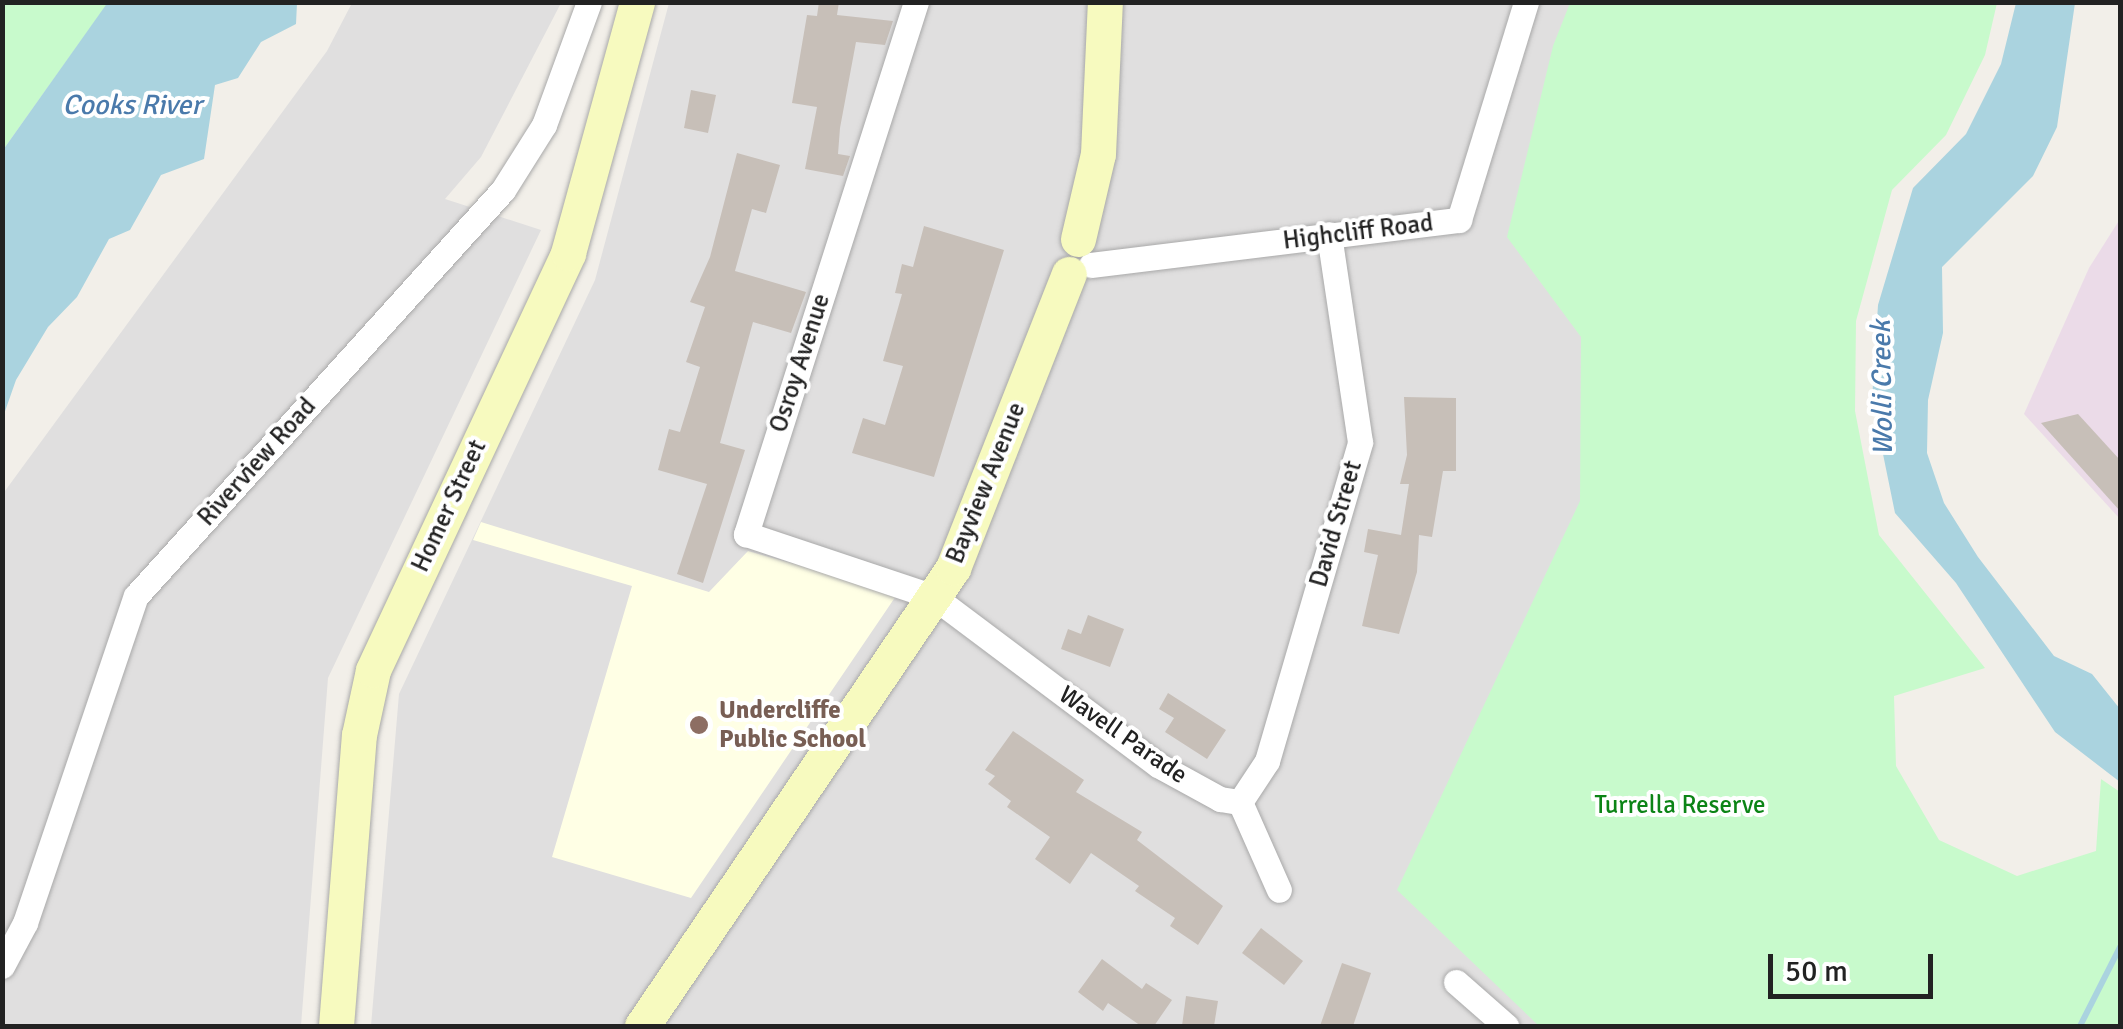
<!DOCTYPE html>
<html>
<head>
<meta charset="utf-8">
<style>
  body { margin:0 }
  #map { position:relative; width:2123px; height:1029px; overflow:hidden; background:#f2efe9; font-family:Signika,sans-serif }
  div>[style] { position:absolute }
  .residential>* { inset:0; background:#e0dfdf }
  .industrial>* { inset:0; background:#ebdbe8 }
  .education>* { inset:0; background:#ffffe5 }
  .park>* { inset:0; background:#c8facc }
  .water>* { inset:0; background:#aad3df }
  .stream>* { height:6px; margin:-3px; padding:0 3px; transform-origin:3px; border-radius:3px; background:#aad3df }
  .building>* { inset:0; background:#c7bfb8 }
  .roads { filter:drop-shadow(0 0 2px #a9a9a9) drop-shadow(0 0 2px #a9a9a9) }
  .street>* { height:25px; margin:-12.5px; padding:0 12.5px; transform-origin:12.5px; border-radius:12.5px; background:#fff }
  .secondary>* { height:35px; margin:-17.5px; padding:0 17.5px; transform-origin:17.5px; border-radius:17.5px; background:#f7fabf }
  .dots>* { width:28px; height:28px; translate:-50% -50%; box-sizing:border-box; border:5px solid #fff; border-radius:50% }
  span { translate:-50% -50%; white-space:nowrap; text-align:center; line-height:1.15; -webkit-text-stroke:8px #fff; paint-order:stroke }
  .street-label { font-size:25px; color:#222 }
  .education-label { font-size:25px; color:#785e54; font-weight:700 }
  .left { translate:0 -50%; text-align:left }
  .park-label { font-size:25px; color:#0c8416 }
  .water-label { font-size:28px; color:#4a7aab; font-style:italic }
  .frame { position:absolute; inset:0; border:5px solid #222; pointer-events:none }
  .scale { position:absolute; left:1768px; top:954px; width:165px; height:45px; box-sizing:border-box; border:5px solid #222; border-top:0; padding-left:12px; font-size:30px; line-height:35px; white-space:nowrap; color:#222; -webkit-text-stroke:8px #fff; paint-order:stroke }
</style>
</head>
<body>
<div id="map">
  <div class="residential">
    <div style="clip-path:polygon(352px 3px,561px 3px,481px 157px,445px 199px,541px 230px,328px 678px,301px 1026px,3px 1026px,2px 495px,327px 51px)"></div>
    <div style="clip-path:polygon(669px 3px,1588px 3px,1586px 501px,1544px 1026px,371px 1026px,399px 694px,595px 280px)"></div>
  </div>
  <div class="industrial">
    <div style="clip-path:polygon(2120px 219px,2120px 519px,2024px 414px,2089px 268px)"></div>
  </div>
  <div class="education">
    <div style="clip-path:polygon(481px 522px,709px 592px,748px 551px,898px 593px,691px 898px,552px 857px,632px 586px,473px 540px)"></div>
  </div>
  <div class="park">
    <div style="clip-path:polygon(3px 3px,108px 3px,3px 150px)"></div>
    <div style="clip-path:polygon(1570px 3px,1997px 3px,1985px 55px,1946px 135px,1892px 190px,1856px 321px,1855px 411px,1879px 535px,1985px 668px,1894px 696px,1896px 766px,1939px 840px,2017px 876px,2096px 851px,2101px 779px,2120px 792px,2120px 1026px,1539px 1026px,1397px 890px,1580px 501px,1581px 337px,1507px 237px,1553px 46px)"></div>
  </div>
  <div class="water">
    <div style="clip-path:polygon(108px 2px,297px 3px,296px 24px,261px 42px,238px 78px,215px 85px,204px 159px,161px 175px,130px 230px,109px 239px,77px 297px,48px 327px,16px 380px,3px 417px,3px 150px)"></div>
    <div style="clip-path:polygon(2016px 3px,2075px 3px,2057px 127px,2033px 176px,1942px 267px,1943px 333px,1928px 400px,1927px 453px,1944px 503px,1978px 557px,2054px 656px,2092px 674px,2120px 709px,2120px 782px,2055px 732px,1956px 583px,1895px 513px,1872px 400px,1878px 305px,1913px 188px,1966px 134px,2001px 64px)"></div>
  </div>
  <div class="stream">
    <div style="left:2080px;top:1026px;width:89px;rotate:-63.1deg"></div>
  </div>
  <div class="building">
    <div style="clip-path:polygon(819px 2px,839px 2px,837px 15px,893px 21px,885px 45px,856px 42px,840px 128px,838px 154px,850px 156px,843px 176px,805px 169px,817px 107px,792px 103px,807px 15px,817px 16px)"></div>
    <div style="clip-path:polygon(691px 90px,716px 95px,708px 133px,684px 128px)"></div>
    <div style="clip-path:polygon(737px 153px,780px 165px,766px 213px,752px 209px,735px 271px,806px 292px,791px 333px,753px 322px,720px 443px,745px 450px,703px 583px,677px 574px,707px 484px,658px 470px,669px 429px,680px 432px,700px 367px,686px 362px,705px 307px,690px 302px,710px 257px)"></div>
    <div style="clip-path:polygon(924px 226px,1004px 250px,934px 477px,852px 453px,863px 418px,885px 425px,903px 366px,883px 361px,902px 294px,895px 293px,902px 264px,913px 267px)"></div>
    <div style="clip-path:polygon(1404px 397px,1456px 398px,1456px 471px,1443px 471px,1432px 537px,1419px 535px,1417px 572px,1399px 634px,1362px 626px,1378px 555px,1364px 552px,1368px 529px,1401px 535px,1409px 484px,1400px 484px,1407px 455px)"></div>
    <div style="clip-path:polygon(2078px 414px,2120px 460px,2120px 511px,2041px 423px)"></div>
    <div style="clip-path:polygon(1088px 615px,1124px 629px,1110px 667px,1061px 649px,1068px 629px,1081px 634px)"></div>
    <div style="clip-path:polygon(1168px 693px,1226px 730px,1207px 759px,1165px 732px,1174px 718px,1159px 709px)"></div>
    <div style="clip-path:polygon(1013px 731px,1084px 780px,1076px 792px,1142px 832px,1137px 840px,1223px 906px,1198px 945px,1170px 926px,1175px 918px,1135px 891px,1139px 886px,1091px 853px,1070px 884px,1035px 859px,1050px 837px,1007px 807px,1011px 801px,988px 784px,995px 776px,985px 770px)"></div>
    <div style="clip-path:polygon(1261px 928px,1303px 961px,1284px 985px,1242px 953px)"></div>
    <div style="clip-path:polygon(1102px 959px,1142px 989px,1146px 983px,1172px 1000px,1154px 1026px,1141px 1026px,1108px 1003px,1103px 1011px,1078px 992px)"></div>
    <div style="clip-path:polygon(1342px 963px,1371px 973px,1353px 1026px,1320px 1026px)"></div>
    <div style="clip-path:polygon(1186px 996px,1218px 1001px,1214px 1026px,1182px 1026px)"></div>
  </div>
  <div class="roads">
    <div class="street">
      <div style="left:916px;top:2px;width:559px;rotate:107.72deg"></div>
      <div style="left:746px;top:534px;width:198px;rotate:18.5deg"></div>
      <div style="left:934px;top:597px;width:280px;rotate:36.9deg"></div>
      <div style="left:1158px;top:765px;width:71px;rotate:28.7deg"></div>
      <div style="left:1220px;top:799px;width:20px;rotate:9deg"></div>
      <div style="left:1240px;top:802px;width:96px;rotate:66.1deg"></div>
      <div style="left:1091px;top:265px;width:371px;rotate:-7deg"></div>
      <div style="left:1459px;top:220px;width:228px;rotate:-72.9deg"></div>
      <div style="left:1240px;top:802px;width:49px;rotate:-56.6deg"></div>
      <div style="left:1267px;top:761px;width:332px;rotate:-73.7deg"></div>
      <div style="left:1360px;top:442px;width:210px;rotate:-98.5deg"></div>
      <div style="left:2px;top:966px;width:49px;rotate:-61.9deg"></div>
      <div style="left:25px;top:923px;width:345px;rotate:-71.3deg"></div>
      <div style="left:136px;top:596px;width:547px;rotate:-47.89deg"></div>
      <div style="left:503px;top:190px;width:77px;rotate:-57.8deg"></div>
      <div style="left:544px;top:125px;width:131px;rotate:-69.9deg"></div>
      <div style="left:1456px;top:982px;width:67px;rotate:41.3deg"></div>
    </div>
    <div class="secondary">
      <div style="left:1078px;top:239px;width:87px;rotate:-76.8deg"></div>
      <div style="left:1098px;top:154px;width:152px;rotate:-87.4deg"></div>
      <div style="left:336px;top:1026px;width:292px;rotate:-85.5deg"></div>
      <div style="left:359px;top:735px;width:66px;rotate:-77.8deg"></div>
      <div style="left:373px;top:670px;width:460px;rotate:-64.9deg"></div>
      <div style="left:568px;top:253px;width:260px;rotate:-74.6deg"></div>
      <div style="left:642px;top:1026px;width:554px;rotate:-55.82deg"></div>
      <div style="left:953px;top:568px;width:316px;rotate:-68.5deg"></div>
    </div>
  </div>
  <div class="dots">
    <div style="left:699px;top:725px;background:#8d6e63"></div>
  </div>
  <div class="street-label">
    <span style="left:1358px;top:232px;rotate:-7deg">Highcliff Road</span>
    <span style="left:800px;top:363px;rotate:-72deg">Osroy Avenue</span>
    <span style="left:257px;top:462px;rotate:-48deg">Riverview Road</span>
    <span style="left:986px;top:483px;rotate:-68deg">Bayview Avenue</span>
    <span style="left:449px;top:506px;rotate:-65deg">Homer Street</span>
    <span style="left:1336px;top:524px;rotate:-74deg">David Street</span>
    <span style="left:1123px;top:735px;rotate:35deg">Wavell Parade</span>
  </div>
  <div class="education-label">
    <span class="left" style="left:719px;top:725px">Undercliffe<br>Public School</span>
  </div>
  <div class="park-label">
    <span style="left:1680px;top:805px">Turrella Reserve</span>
  </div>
  <div class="water-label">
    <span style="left:132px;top:105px">Cooks River</span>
    <span style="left:1882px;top:388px;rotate:-91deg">Wolli Creek</span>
  </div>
  <div class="frame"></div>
  <div class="scale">50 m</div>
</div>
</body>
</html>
